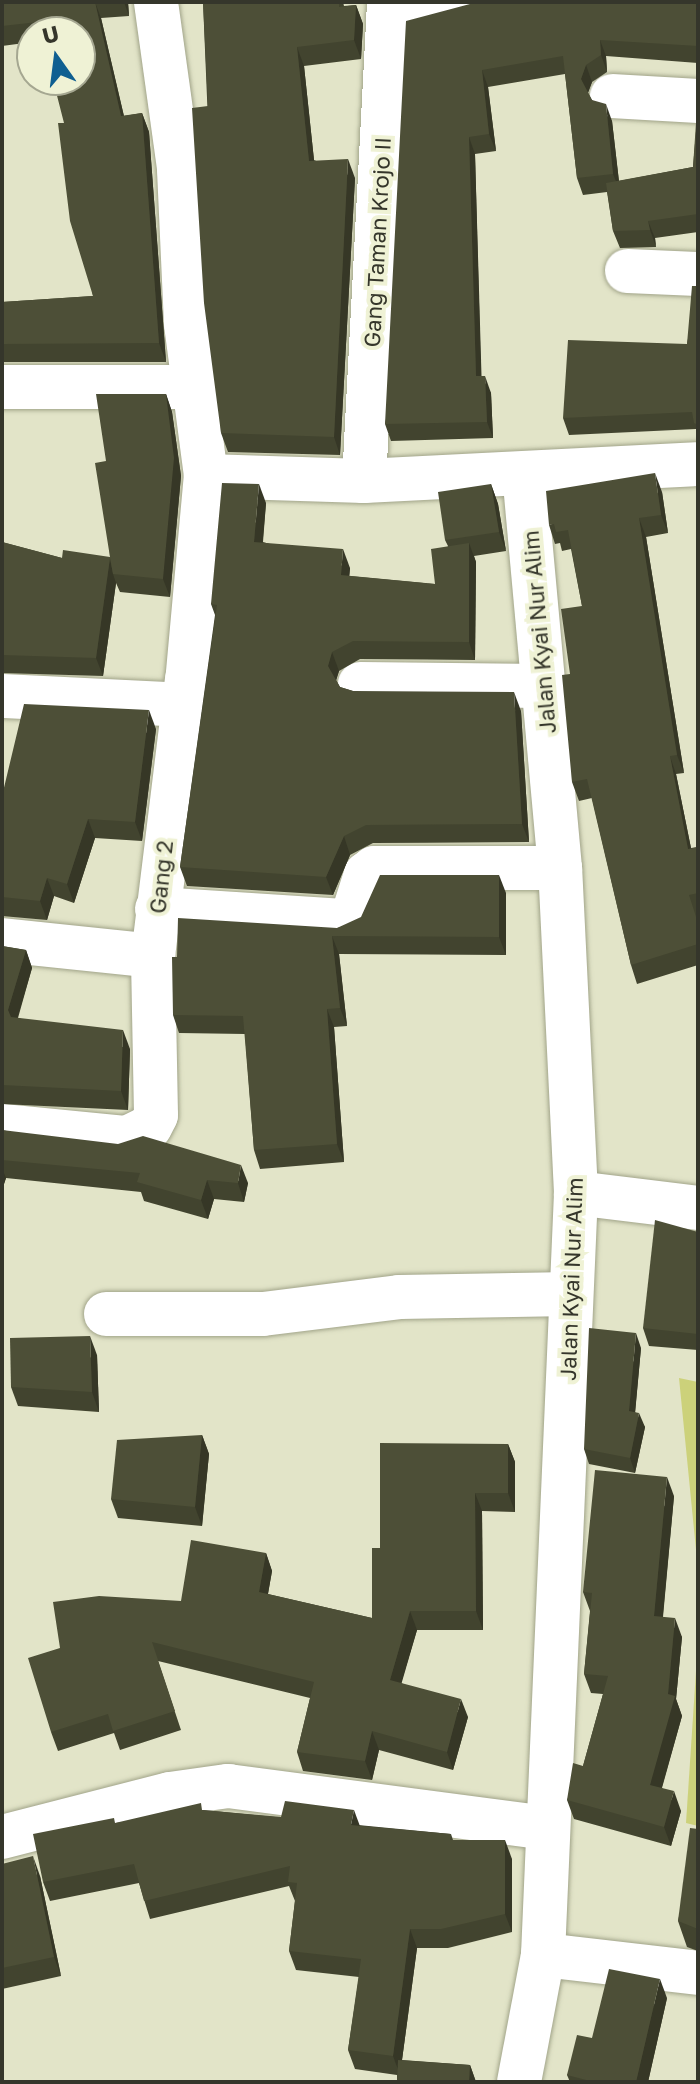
<!DOCTYPE html>
<html>
<head>
<meta charset="utf-8">
<style>
  body { margin:0 }
  #map { position:relative; width:700px; height:2084px; overflow:hidden; background:#e2e4c8; font-family:"Golos Text",sans-serif }
  div>[style] { position:absolute }
  .green>* { inset:0; background:#ccd17a }
  .roads { filter:drop-shadow(0 0 2px #a1a489) drop-shadow(0 0 2px #a1a489) }
  .minor>* { height:44px; margin:-22px; padding:0 22px; transform-origin:22px; border-radius:22px; background:#fff }
  .wall>* { inset:0; background:#42442f }
  .shaded-wall>* { inset:0; background:#363726 }
  .building>* { inset:0; background:#4d4f37 }
  span { translate:-50% -50%; white-space:nowrap; text-align:center; line-height:1.15; -webkit-text-stroke:8px #eff2d5; paint-order:stroke }
  .street-label { font-size:22px; color:#35362b }
  .frame { position:absolute; inset:0; border:4px solid #35362b; pointer-events:none }
  .north { position:absolute; left:16px; top:16px; width:80px; height:80px; box-sizing:border-box; background:#eff2d5; border:2px solid #a5a791; border-radius:50%; rotate:346deg; font-size:22px; font-weight:700; line-height:32px; text-align:center; color:#35362b }
  .north::after { content:''; display:block; margin:auto; width:28px; height:36px; background:#0f5f91; clip-path:polygon(50% 0,100% 100%,50% 72%,0 100%) }
</style>
</head>
<body>
<div id="map">
  <div class="green">
    <div style="clip-path:polygon(679px 1378px,698px 1382px,698px 1570px,689px 1479px)"></div>
    <div style="clip-path:polygon(698px 1641px,698px 1826px,686px 1823px)"></div>
  </div>
  <div class="roads">
    <div class="minor">
      <div style="left:389px;top:17px;width:73px;rotate:-11.9deg"></div>
      <div style="left:612px;top:96px;width:86px;rotate:3.3deg"></div>
      <div style="left:627px;top:271px;width:71px;rotate:2.4deg"></div>
      <div style="left:2px;top:387px;width:190px"></div>
      <div style="left:206px;top:476px;width:158px;rotate:1.8deg"></div>
      <div style="left:364px;top:481px;width:334px;rotate:-2.9deg"></div>
      <div style="left:364px;top:481px;width:480px;rotate:-87deg"></div>
      <div style="left:360px;top:684px;width:184px;rotate:0.6deg"></div>
      <div style="left:2px;top:696px;width:183px;rotate:2.8deg"></div>
      <div style="left:185px;top:705px;width:230px;rotate:-84.8deg"></div>
      <div style="left:206px;top:476px;width:153px;rotate:-97.5deg"></div>
      <div style="left:186px;top:324px;width:156px;rotate:-92.6deg"></div>
      <div style="left:179px;top:168px;width:168px;rotate:-97.9deg"></div>
      <div style="left:157px;top:909px;width:187px;rotate:3.7deg"></div>
      <div style="left:344px;top:921px;width:11px;rotate:-34deg"></div>
      <div style="left:353px;top:915px;width:43px;rotate:-72.4deg"></div>
      <div style="left:366px;top:874px;width:10px;rotate:-37deg"></div>
      <div style="left:374px;top:868px;width:186px"></div>
      <div style="left:2px;top:940px;width:152px;rotate:6deg"></div>
      <div style="left:2px;top:1126px;width:126px;rotate:5.5deg"></div>
      <div style="left:127px;top:1138px;width:25px;rotate:-26deg"></div>
      <div style="left:150px;top:1127px;width:13px;rotate:-63deg"></div>
      <div style="left:156px;top:1115px;width:159px;rotate:-91.1deg"></div>
      <div style="left:153px;top:956px;width:280px;rotate:-83deg"></div>
      <div style="left:576px;top:1193px;width:123px;rotate:7deg"></div>
      <div style="left:106px;top:1314px;width:157px"></div>
      <div style="left:263px;top:1314px;width:137px;rotate:-7.1deg"></div>
      <div style="left:399px;top:1297px;width:172px;rotate:-1deg"></div>
      <div style="left:2px;top:1837px;width:173px;rotate:-14.4deg"></div>
      <div style="left:170px;top:1794px;width:59px;rotate:-7.9deg"></div>
      <div style="left:228px;top:1786px;width:322px;rotate:7.5deg"></div>
      <div style="left:543px;top:1955px;width:156px;rotate:6.6deg"></div>
      <div style="left:519px;top:2082px;width:129px;rotate:-79.3deg"></div>
      <div style="left:543px;top:1955px;width:763px;rotate:-87.52deg"></div>
      <div style="left:576px;top:1193px;width:325px;rotate:-92.8deg"></div>
      <div style="left:560px;top:868px;width:396px;rotate:-95.2deg"></div>
    </div>
  </div>
  <div class="wall">
    <div style="clip-path:polygon(2px 2px,128px 2px,129px 16px,101px 18px,124px 116px,142px 113px,149px 132px,166px 362px,2px 362px,2px 302px,93px 296px,64px 123px,80px 32px,32px 32px,32px 42px,2px 46px)"></div>
    <div style="clip-path:polygon(203px 2px,343px 2px,344px 6px,356px 5px,363px 24px,361px 59px,304px 66px,314px 160px,355px 178px,340px 455px,228px 452px,221px 433px)"></div>
    <div style="clip-path:polygon(698px 2px,698px 63px,606px 56px,607px 72px,592px 82px,588px 93px,592px 100px,612px 121px,619px 181px,693px 167px,698px 107px,698px 232px,655px 238px,656px 247px,620px 248px,613px 231px,607px 192px,583px 195px,577px 178px,565px 74px,488px 87px,496px 151px,475px 154px,481px 376px,491px 393px,493px 438px,391px 441px,385px 424px,470px 4px)"></div>
    <div style="clip-path:polygon(698px 286px,698px 435px,696px 429px,569px 435px,563px 418px,687px 344px)"></div>
    <div style="clip-path:polygon(166px 394px,172px 412px,181px 476px,170px 597px,120px 592px,116px 583px,103px 676px,2px 673px,2px 542px,62px 558px,110px 557px,106px 461px)"></div>
    <div style="clip-path:polygon(491px 484px,498px 504px,506px 551px,474px 556px,476px 562px,475px 660px,360px 659px,339px 671px,336px 680px,340px 687px,353px 691px,521px 711px,529px 842px,373px 843px,350px 855px,333px 895px,187px 886px,180px 867px,215px 615px,211px 604px,266px 503px,263px 542px,350px 568px,349px 576px,435px 584px,448px 546px,445px 540px)"></div>
    <div style="clip-path:polygon(662px 492px,668px 533px,646px 537px,684px 773px,676px 774px,691px 848px,698px 847px,698px 913px,696px 913px,698px 919px,698px 965px,637px 984px,631px 965px,592px 798px,579px 801px,572px 782px,570px 674px,582px 606px,571px 549px,562px 551px,560px 543px,555px 544px,549px 525px)"></div>
    <div style="clip-path:polygon(156px 729px,142px 841px,95px 838px,74px 903px,54px 896px,47px 920px,2px 916px,2px 796px)"></div>
    <div style="clip-path:polygon(506px 893px,506px 955px,339px 954px,347px 1026px,334px 1027px,344px 1162px,260px 1169px,254px 1150px,245px 1034px,179px 1033px,173px 1015px,177px 957px,337px 928px)"></div>
    <div style="clip-path:polygon(2px 946px,26px 950px,32px 968px,18px 1018px,130px 1049px,128px 1110px,2px 1104px)"></div>
    <div style="clip-path:polygon(2px 1130px,248px 1183px,244px 1202px,214px 1199px,208px 1219px,144px 1201px,141px 1192px,6px 1178px,2px 1190px)"></div>
    <div style="clip-path:polygon(698px 1232px,698px 1350px,649px 1346px,643px 1328px)"></div>
    <div style="clip-path:polygon(641px 1348px,635px 1412px,645px 1427px,635px 1473px,589px 1464px,584px 1449px)"></div>
    <div style="clip-path:polygon(97px 1355px,99px 1412px,18px 1406px,11px 1387px)"></div>
    <div style="clip-path:polygon(202px 1435px,209px 1454px,202px 1526px,118px 1518px,111px 1499px)"></div>
    <div style="clip-path:polygon(508px 1444px,515px 1462px,515px 1512px,482px 1511px,483px 1630px,417px 1630px,401px 1683px,468px 1717px,453px 1770px,379px 1750px,372px 1780px,303px 1771px,297px 1752px,310px 1698px,158px 1661px,181px 1730px,120px 1750px,114px 1733px,58px 1751px,51px 1732px,60px 1648px,181px 1601px,266px 1553px,272px 1571px,268px 1594px,372px 1618px,380px 1548px)"></div>
    <div style="clip-path:polygon(674px 1496px,663px 1617px,682px 1637px,676px 1699px,682px 1716px,662px 1788px,681px 1811px,671px 1846px,574px 1819px,567px 1800px,583px 1766px,603px 1694px,591px 1693px,584px 1674px,590px 1611px,583px 1592px)"></div>
    <div style="clip-path:polygon(203px 1810px,451px 1834px,453px 1840px,512px 1859px,512px 1932px,448px 1948px,417px 1948px,402px 2060px,470px 2065px,476px 2082px,397px 2082px,397px 2075px,355px 2069px,348px 2050px,359px 1977px,296px 1970px,289px 1951px,295px 1901px,289px 1886px,150px 1919px,139px 1883px,50px 1901px,43px 1882px,116px 1823px)"></div>
    <div style="clip-path:polygon(698px 1829px,698px 1951px,687px 1947px,678px 1921px)"></div>
    <div style="clip-path:polygon(2px 1864px,40px 1876px,61px 1976px,2px 1989px)"></div>
    <div style="clip-path:polygon(667px 1998px,648px 2082px,570px 2082px,567px 2075px,592px 2038px)"></div>
  </div>
  <div class="shaded-wall">
    <div style="clip-path:polygon(95px 2px,101px 18px,128px 134px,121px 116px)"></div>
    <div style="clip-path:polygon(124px 2px,128px 2px,129px 16px)"></div>
    <div style="clip-path:polygon(356px 5px,363px 24px,361px 59px,354px 40px)"></div>
    <div style="clip-path:polygon(600px 40px,606px 56px,607px 72px,601px 55px)"></div>
    <div style="clip-path:polygon(297px 47px,304px 66px,316px 179px,309px 161px)"></div>
    <div style="clip-path:polygon(586px 65px,592px 82px,587px 95px,581px 79px)"></div>
    <div style="clip-path:polygon(482px 70px,488px 87px,496px 151px,489px 134px)"></div>
    <div style="clip-path:polygon(606px 104px,612px 121px,620px 191px,613px 174px)"></div>
    <div style="clip-path:polygon(142px 113px,149px 132px,166px 362px,159px 343px)"></div>
    <div style="clip-path:polygon(469px 137px,475px 154px,482px 393px,476px 376px)"></div>
    <div style="clip-path:polygon(348px 159px,355px 178px,340px 455px,334px 437px)"></div>
    <div style="clip-path:polygon(648px 221px,655px 238px,656px 247px,650px 230px)"></div>
    <div style="clip-path:polygon(485px 376px,491px 393px,493px 438px,487px 422px)"></div>
    <div style="clip-path:polygon(166px 394px,172px 412px,181px 476px,170px 597px,163px 579px)"></div>
    <div style="clip-path:polygon(655px 473px,662px 492px,668px 533px,661px 515px)"></div>
    <div style="clip-path:polygon(259px 484px,266px 503px,261px 560px,254px 542px)"></div>
    <div style="clip-path:polygon(491px 484px,498px 504px,506px 551px,499px 532px)"></div>
    <div style="clip-path:polygon(639px 518px,646px 537px,684px 773px,677px 755px)"></div>
    <div style="clip-path:polygon(469px 543px,476px 562px,475px 660px,469px 642px)"></div>
    <div style="clip-path:polygon(343px 549px,350px 568px,348px 594px,341px 575px)"></div>
    <div style="clip-path:polygon(110px 558px,113px 574px,116px 583px,103px 676px,96px 658px)"></div>
    <div style="clip-path:polygon(332px 652px,339px 671px,335px 684px,328px 666px)"></div>
    <div style="clip-path:polygon(514px 692px,521px 711px,529px 842px,522px 824px)"></div>
    <div style="clip-path:polygon(149px 710px,156px 729px,142px 841px,135px 822px)"></div>
    <div style="clip-path:polygon(670px 756px,676px 774px,695px 868px,688px 849px)"></div>
    <div style="clip-path:polygon(88px 819px,95px 838px,74px 903px,67px 884px)"></div>
    <div style="clip-path:polygon(344px 836px,350px 855px,333px 895px,326px 877px)"></div>
    <div style="clip-path:polygon(499px 875px,506px 893px,506px 955px,499px 937px)"></div>
    <div style="clip-path:polygon(47px 878px,54px 896px,47px 920px,40px 901px)"></div>
    <div style="clip-path:polygon(332px 936px,339px 954px,347px 1026px,340px 1008px)"></div>
    <div style="clip-path:polygon(26px 950px,32px 968px,14px 1029px,8px 1010px)"></div>
    <div style="clip-path:polygon(327px 1009px,334px 1027px,344px 1162px,337px 1144px)"></div>
    <div style="clip-path:polygon(123px 1030px,130px 1049px,128px 1110px,121px 1091px)"></div>
    <div style="clip-path:polygon(241px 1165px,248px 1183px,244px 1202px,238px 1183px)"></div>
    <div style="clip-path:polygon(2px 1168px,6px 1178px,2px 1190px)"></div>
    <div style="clip-path:polygon(207px 1180px,214px 1199px,208px 1219px,201px 1200px)"></div>
    <div style="clip-path:polygon(636px 1333px,641px 1348px,634px 1425px,629px 1411px)"></div>
    <div style="clip-path:polygon(90px 1336px,97px 1355px,99px 1412px,92px 1392px)"></div>
    <div style="clip-path:polygon(639px 1413px,645px 1427px,635px 1473px,630px 1458px)"></div>
    <div style="clip-path:polygon(202px 1435px,209px 1454px,202px 1526px,195px 1507px)"></div>
    <div style="clip-path:polygon(508px 1444px,515px 1462px,515px 1512px,508px 1493px)"></div>
    <div style="clip-path:polygon(667px 1477px,674px 1496px,661px 1635px,654px 1616px)"></div>
    <div style="clip-path:polygon(475px 1493px,482px 1511px,483px 1630px,476px 1611px)"></div>
    <div style="clip-path:polygon(266px 1553px,272px 1571px,265px 1610px,259px 1592px)"></div>
    <div style="clip-path:polygon(410px 1611px,417px 1630px,397px 1699px,390px 1680px)"></div>
    <div style="clip-path:polygon(675px 1618px,682px 1637px,676px 1699px,682px 1716px,657px 1804px,650px 1785px,668px 1694px)"></div>
    <div style="clip-path:polygon(461px 1699px,468px 1717px,453px 1770px,447px 1752px)"></div>
    <div style="clip-path:polygon(372px 1731px,379px 1750px,372px 1780px,365px 1761px)"></div>
    <div style="clip-path:polygon(674px 1791px,681px 1811px,671px 1846px,664px 1827px)"></div>
    <div style="clip-path:polygon(354px 1810px,361px 1829px,351px 1825px)"></div>
    <div style="clip-path:polygon(505px 1840px,512px 1859px,512px 1932px,505px 1914px)"></div>
    <div style="clip-path:polygon(33px 1856px,40px 1876px,61px 1976px,54px 1957px)"></div>
    <div style="clip-path:polygon(410px 1929px,417px 1948px,400px 2075px,393px 2056px)"></div>
    <div style="clip-path:polygon(660px 1979px,667px 1998px,648px 2082px,636px 2082px)"></div>
    <div style="clip-path:polygon(470px 2065px,476px 2082px,469px 2082px)"></div>
  </div>
  <div class="building">
    <div style="clip-path:polygon(2px 2px,95px 2px,121px 116px,142px 113px,159px 343px,2px 344px,2px 302px,93px 296px,70px 221px,58px 123px,64px 123px,53px 80px,80px 80px,80px 32px,41px 32px,38px 22px,2px 26px)"></div>
    <div style="clip-path:polygon(203px 2px,339px 2px,339px 7px,356px 5px,354px 40px,297px 47px,309px 161px,348px 159px,334px 437px,221px 433px,204px 303px,192px 108px,208px 106px)"></div>
    <div style="clip-path:polygon(471px 2px,698px 2px,698px 46px,600px 40px,601px 55px,586px 65px,581px 79px,592px 100px,606px 104px,613px 174px,577px 178px,563px 56px,482px 70px,489px 134px,469px 137px,476px 376px,485px 376px,487px 422px,385px 424px,406px 21px,470px 4px)"></div>
    <div style="clip-path:polygon(698px 107px,698px 214px,648px 221px,650px 230px,613px 231px,606px 183px,693px 167px,697px 108px)"></div>
    <div style="clip-path:polygon(692px 286px,698px 286px,698px 425px,694px 423px,692px 412px,563px 418px,568px 340px,687px 344px)"></div>
    <div style="clip-path:polygon(96px 394px,166px 394px,174px 458px,163px 579px,113px 574px,110px 558px,96px 658px,2px 655px,2px 542px,62px 558px,63px 550px,110px 557px,95px 463px,106px 461px)"></div>
    <div style="clip-path:polygon(655px 473px,661px 515px,639px 518px,677px 755px,670px 756px,688px 849px,698px 847px,698px 893px,689px 895px,698px 923px,698px 944px,631px 965px,587px 779px,572px 782px,562px 675px,570px 674px,561px 609px,582px 606px,568px 530px,556px 532px,554px 524px,549px 525px,546px 491px)"></div>
    <div style="clip-path:polygon(222px 483px,259px 484px,254px 542px,343px 549px,341px 575px,435px 584px,431px 549px,469px 543px,469px 642px,353px 641px,332px 652px,328px 666px,340px 687px,353px 691px,514px 692px,522px 824px,366px 825px,344px 836px,326px 877px,180px 867px,217px 605px,211px 604px)"></div>
    <div style="clip-path:polygon(491px 484px,499px 532px,445px 540px,438px 492px)"></div>
    <div style="clip-path:polygon(24px 704px,149px 710px,135px 822px,88px 819px,67px 884px,47px 878px,40px 901px,2px 897px,2px 796px)"></div>
    <div style="clip-path:polygon(380px 875px,499px 875px,499px 937px,332px 936px,340px 1008px,327px 1009px,337px 1144px,254px 1150px,243px 1016px,173px 1015px,172px 957px,177px 957px,178px 918px,337px 928px,361px 917px)"></div>
    <div style="clip-path:polygon(2px 946px,26px 950px,8px 1010px,11px 1017px,123px 1030px,121px 1091px,2px 1085px)"></div>
    <div style="clip-path:polygon(2px 1130px,118px 1144px,143px 1136px,241px 1165px,238px 1183px,207px 1180px,201px 1200px,137px 1182px,140px 1173px,2px 1160px)"></div>
    <div style="clip-path:polygon(655px 1220px,698px 1232px,698px 1334px,643px 1328px)"></div>
    <div style="clip-path:polygon(589px 1328px,636px 1333px,629px 1411px,639px 1413px,630px 1458px,584px 1449px)"></div>
    <div style="clip-path:polygon(90px 1336px,92px 1392px,11px 1387px,10px 1338px)"></div>
    <div style="clip-path:polygon(202px 1435px,195px 1507px,111px 1499px,117px 1440px)"></div>
    <div style="clip-path:polygon(380px 1443px,508px 1444px,508px 1493px,475px 1493px,476px 1611px,410px 1611px,390px 1680px,461px 1699px,447px 1752px,372px 1731px,365px 1761px,297px 1752px,314px 1682px,152px 1642px,175px 1711px,113px 1731px,108px 1714px,51px 1732px,28px 1658px,60px 1648px,53px 1602px,99px 1596px,181px 1601px,191px 1540px,266px 1553px,259px 1592px,372px 1618px,372px 1548px,380px 1548px)"></div>
    <div style="clip-path:polygon(595px 1470px,667px 1477px,654px 1616px,675px 1618px,668px 1694px,675px 1696px,650px 1785px,674px 1791px,664px 1827px,567px 1800px,573px 1763px,583px 1766px,608px 1676px,584px 1674px,592px 1593px,583px 1592px)"></div>
    <div style="clip-path:polygon(285px 1801px,354px 1810px,351px 1825px,451px 1834px,450px 1840px,505px 1840px,505px 1914px,441px 1929px,410px 1929px,393px 2056px,348px 2050px,361px 1959px,289px 1951px,297px 1883px,288px 1882px,290px 1866px,144px 1901px,134px 1864px,43px 1882px,33px 1834px,114px 1818px,115px 1823px,201px 1803px,202px 1810px,281px 1817px)"></div>
    <div style="clip-path:polygon(690px 1828px,698px 1829px,698px 1929px,678px 1921px)"></div>
    <div style="clip-path:polygon(33px 1856px,54px 1957px,2px 1968px,2px 1864px)"></div>
    <div style="clip-path:polygon(609px 1969px,660px 1979px,636px 2082px,594px 2082px,567px 2075px,577px 2035px,592px 2038px)"></div>
    <div style="clip-path:polygon(398px 2060px,470px 2065px,469px 2082px,397px 2082px)"></div>
  </div>
  <div class="street-label">
    <span style="left:377px;top:242px;rotate:-87deg">Gang Taman Krojo II</span>
    <span style="left:539px;top:632px;rotate:-95deg">Jalan Kyai Nur Alim</span>
    <span style="left:161px;top:877px;rotate:-84deg">Gang 2</span>
    <span style="left:571px;top:1279px;rotate:-88deg">Jalan Kyai Nur Alim</span>
  </div>
  <div class="frame"></div>
  <div class="north">U</div>
</div>
</body>
</html>
